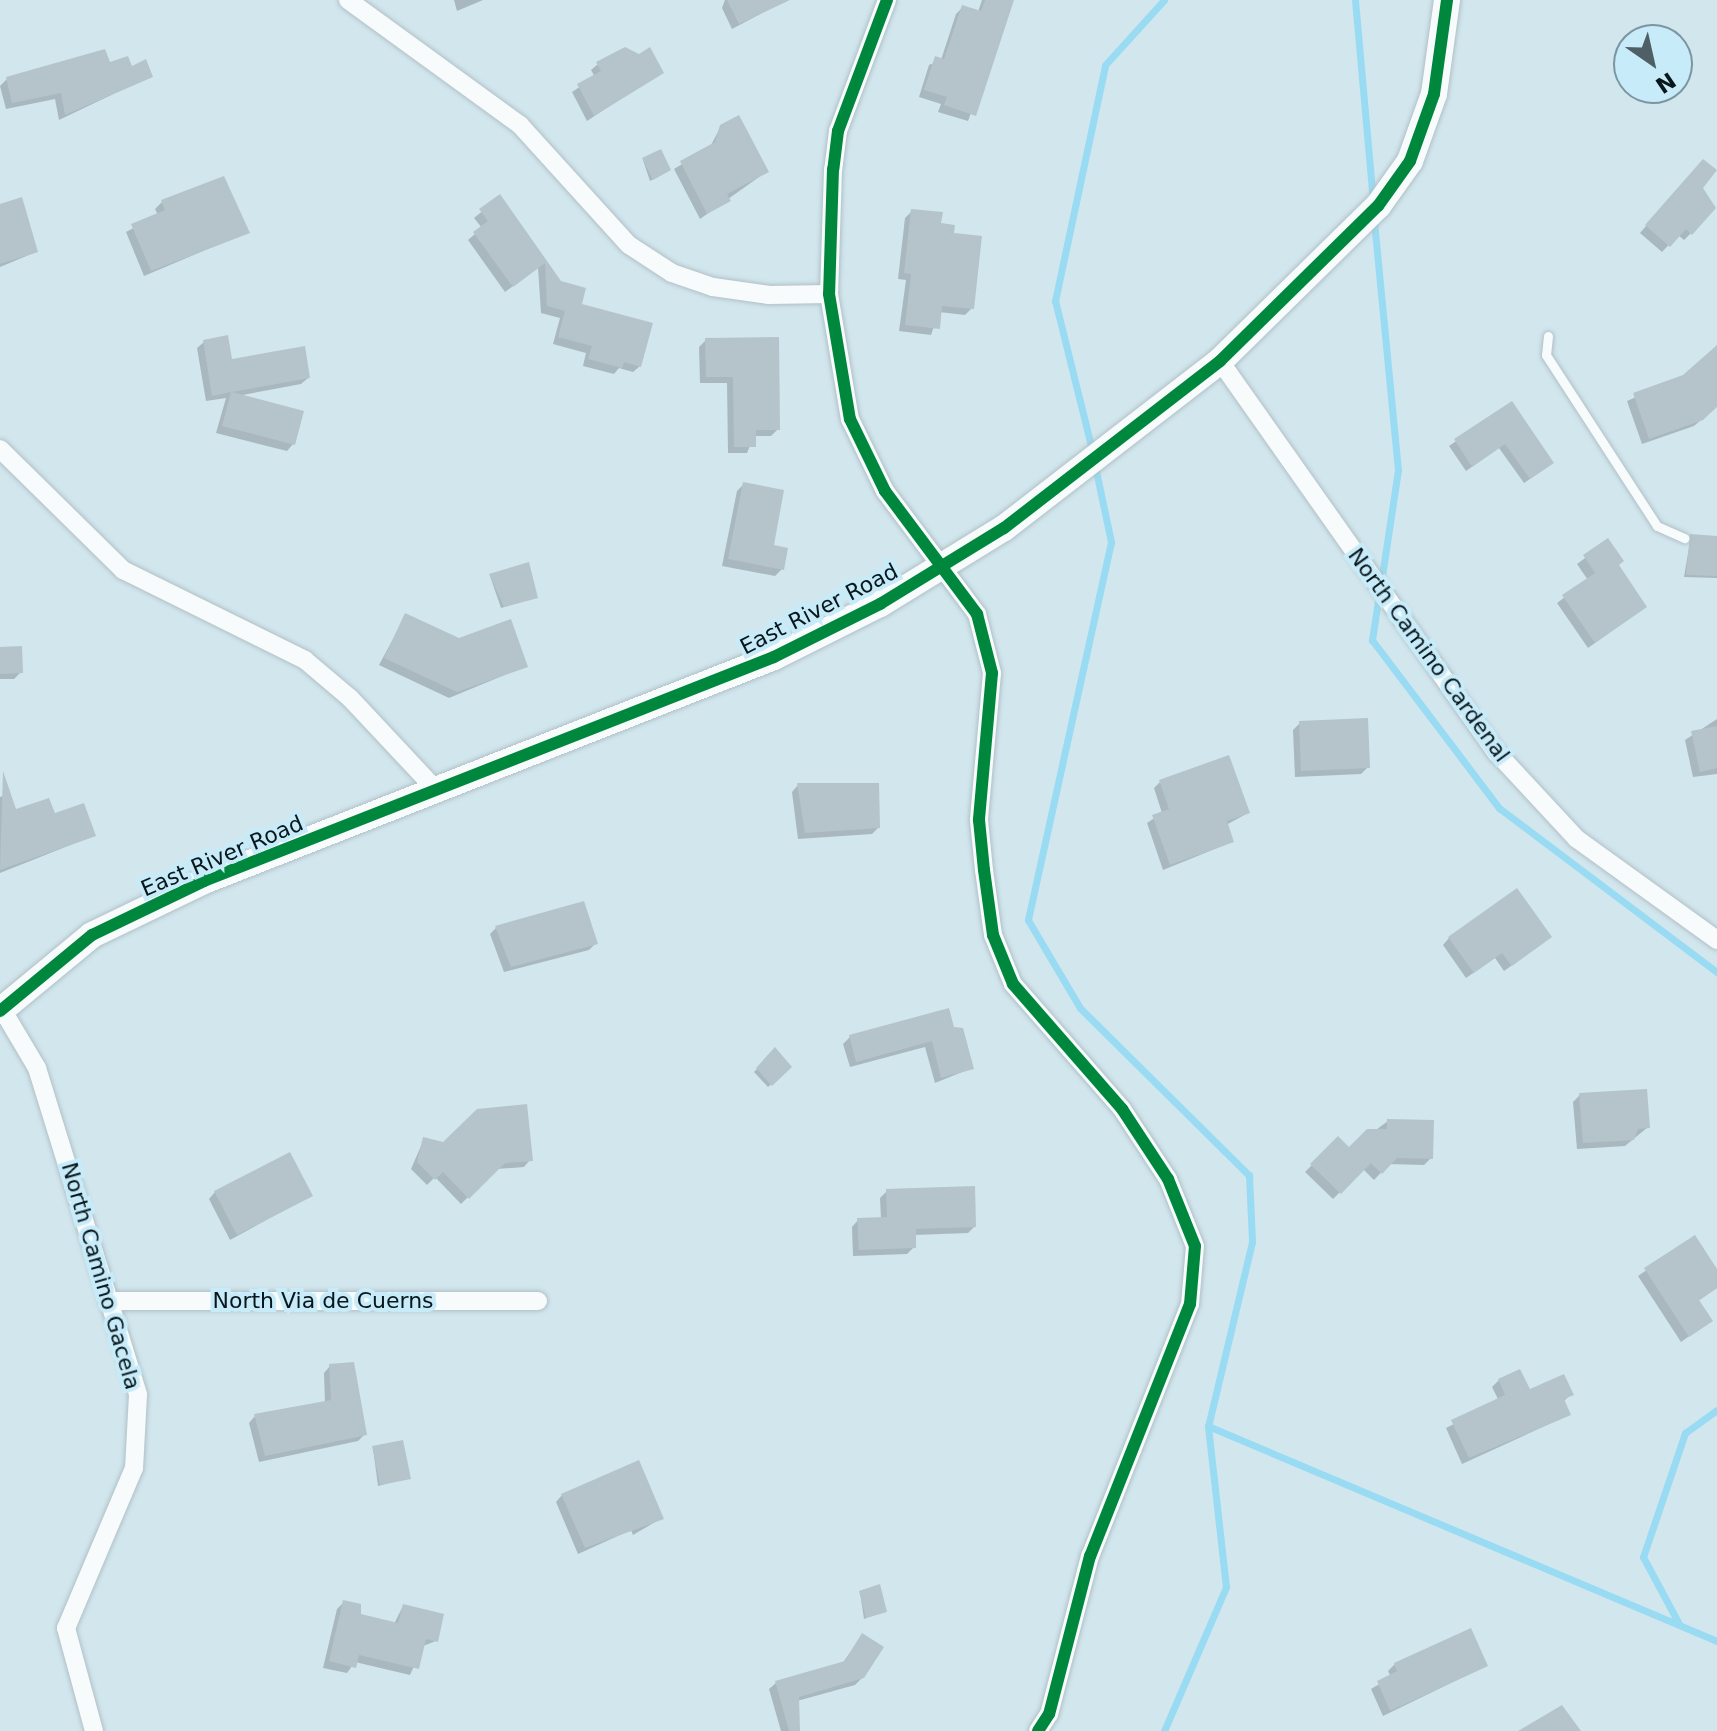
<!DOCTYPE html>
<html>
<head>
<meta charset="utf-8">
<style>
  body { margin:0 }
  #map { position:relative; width:1717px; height:1731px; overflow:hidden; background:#d2e6ee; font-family:"DejaVu Sans",sans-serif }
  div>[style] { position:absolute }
  .shadow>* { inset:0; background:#0003 }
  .stream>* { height:7px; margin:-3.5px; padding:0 3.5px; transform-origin:3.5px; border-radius:3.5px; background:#99dbf3 }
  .building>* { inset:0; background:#b4c4ca }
  .roads { filter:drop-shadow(0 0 2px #b0c1c6) drop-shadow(0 0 2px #b0c1c6) }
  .lane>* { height:9px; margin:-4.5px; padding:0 4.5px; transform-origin:4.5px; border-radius:4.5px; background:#f8fbfc }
  .street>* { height:18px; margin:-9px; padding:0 9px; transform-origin:9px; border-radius:9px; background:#f8fbfc }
  .secondary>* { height:26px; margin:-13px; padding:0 13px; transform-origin:13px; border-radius:13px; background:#f8fbfc }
  .cycleway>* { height:12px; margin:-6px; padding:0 6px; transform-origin:6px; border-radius:6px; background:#00873e }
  span { translate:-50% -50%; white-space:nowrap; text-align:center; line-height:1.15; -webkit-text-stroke:8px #c7ebf9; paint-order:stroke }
  .street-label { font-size:22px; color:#09171c }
  .north { position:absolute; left:1613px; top:24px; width:80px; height:80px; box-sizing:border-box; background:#c7ebf9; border:2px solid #7b96a1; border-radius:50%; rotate:146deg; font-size:22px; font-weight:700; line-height:32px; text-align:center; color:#09171c }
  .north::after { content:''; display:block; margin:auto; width:28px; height:36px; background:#4f5f66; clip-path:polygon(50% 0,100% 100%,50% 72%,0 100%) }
</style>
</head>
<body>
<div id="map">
  <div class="shadow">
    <div style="clip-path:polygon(454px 0,483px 0,457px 11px)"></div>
    <div style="clip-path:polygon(725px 0,775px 0,777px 5px,732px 29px,722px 8px)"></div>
    <div style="clip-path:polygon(982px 0,1012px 0,968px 121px,938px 112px,941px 104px,919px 97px,929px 65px,941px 60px,956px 14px,963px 7px,978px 12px)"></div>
    <div style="clip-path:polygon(109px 64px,151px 76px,59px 120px,55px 99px,6px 109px,0 86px,7px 79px)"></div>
    <div style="clip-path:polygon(598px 64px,661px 72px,587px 121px,572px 92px,595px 77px,591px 70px)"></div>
    <div style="clip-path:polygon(721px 126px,766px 172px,700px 219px,674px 169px,710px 147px)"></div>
    <div style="clip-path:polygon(643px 160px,666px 172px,650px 181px)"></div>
    <div style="clip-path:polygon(1697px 168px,1701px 187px,1691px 233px,1684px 240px,1678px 235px,1662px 252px,1640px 233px)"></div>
    <div style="clip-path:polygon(500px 197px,559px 283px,640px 366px,633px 372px,619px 368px,614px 374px,583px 366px,586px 353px,553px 344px,560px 318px,541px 313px,538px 268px,505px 292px,468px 240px,482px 228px,474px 218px)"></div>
    <div style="clip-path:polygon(162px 202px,248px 232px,144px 276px,126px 232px,158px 215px,155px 209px)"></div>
    <div style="clip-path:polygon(0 206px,36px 252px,0 267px)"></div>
    <div style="clip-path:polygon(912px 211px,952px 235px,972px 308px,965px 315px,939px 312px,931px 335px,899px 331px,906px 280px,898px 279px,905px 218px)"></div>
    <div style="clip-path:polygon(706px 340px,778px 429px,771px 436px,754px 436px,747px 453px,728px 453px,727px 383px,700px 383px,699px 347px)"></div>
    <div style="clip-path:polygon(204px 342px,230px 361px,308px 378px,301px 384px,237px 396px,293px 444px,287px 451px,216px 433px,226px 398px,206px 401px,197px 348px)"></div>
    <div style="clip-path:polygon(1717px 351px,1717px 406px,1694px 426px,1642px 444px,1627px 401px,1684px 376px)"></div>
    <div style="clip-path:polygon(1511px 404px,1546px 468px,1524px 483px,1499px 448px,1466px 471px,1449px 446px)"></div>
    <div style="clip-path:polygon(744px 484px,782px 569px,775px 576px,722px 566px,737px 491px)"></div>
    <div style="clip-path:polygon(1691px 536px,1717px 538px,1717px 578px,1684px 577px)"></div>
    <div style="clip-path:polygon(1608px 541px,1617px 566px,1645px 607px,1588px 648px,1557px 603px,1588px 580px,1577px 564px)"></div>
    <div style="clip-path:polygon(490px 576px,536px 597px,501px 608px)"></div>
    <div style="clip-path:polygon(406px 615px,459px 640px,526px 666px,449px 698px,379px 665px)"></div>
    <div style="clip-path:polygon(0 649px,21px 672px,14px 679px,0 679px)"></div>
    <div style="clip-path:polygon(1717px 719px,1717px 774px,1693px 777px,1685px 740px)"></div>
    <div style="clip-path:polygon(1300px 723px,1368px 767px,1361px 774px,1295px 777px,1293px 730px)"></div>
    <div style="clip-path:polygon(1161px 781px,1248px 813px,1226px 825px,1232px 842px,1163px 870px,1147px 823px,1162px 813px,1154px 788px)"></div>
    <div style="clip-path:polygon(798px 785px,878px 828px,872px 834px,798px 839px,792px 792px)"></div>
    <div style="clip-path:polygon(9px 794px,15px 812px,53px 816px,93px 836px,0 873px,0 797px)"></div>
    <div style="clip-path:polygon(496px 928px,595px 944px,589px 950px,504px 972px,490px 934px)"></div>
    <div style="clip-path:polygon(1449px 938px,1543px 943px,1504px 971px,1495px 958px,1466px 978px,1443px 945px)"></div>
    <div style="clip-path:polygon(952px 1029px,972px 1068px,935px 1083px,925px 1047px,850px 1067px,843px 1044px,850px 1037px)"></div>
    <div style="clip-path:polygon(775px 1050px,790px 1067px,768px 1087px,754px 1072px)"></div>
    <div style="clip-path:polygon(1580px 1095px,1648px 1127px,1625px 1146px,1577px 1149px,1573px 1102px)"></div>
    <div style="clip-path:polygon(1388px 1121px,1431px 1158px,1424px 1165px,1389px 1164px,1374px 1180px,1363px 1169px,1333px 1199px,1305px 1172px,1338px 1139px,1349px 1150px)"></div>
    <div style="clip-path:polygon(424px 1139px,530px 1160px,524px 1167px,496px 1169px,461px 1204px,435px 1177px,427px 1185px,411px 1169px)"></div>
    <div style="clip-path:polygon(887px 1191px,974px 1227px,968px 1233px,914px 1235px,914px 1247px,907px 1254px,853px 1256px,852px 1227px,858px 1220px,881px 1219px,880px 1198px)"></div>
    <div style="clip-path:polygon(215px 1192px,310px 1196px,230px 1240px,209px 1199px)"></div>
    <div style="clip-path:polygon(1694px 1238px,1717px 1272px,1717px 1288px,1698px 1301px,1710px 1321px,1681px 1342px,1638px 1276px)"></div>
    <div style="clip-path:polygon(330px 1366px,365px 1434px,358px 1441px,259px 1462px,249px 1423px,255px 1416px,325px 1403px,324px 1373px)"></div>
    <div style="clip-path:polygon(1499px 1380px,1529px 1392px,1571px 1394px,1563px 1402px,1569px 1415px,1462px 1464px,1446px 1428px,1499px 1401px,1492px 1387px)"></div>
    <div style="clip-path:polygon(373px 1448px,409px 1478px,378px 1486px)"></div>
    <div style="clip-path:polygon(562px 1495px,662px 1518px,633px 1535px,631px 1530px,578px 1554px,556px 1502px)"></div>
    <div style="clip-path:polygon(860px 1592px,885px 1611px,864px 1619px)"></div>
    <div style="clip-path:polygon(344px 1602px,359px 1616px,394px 1624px,403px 1606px,436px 1641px,423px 1646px,410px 1675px,355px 1662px,347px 1673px,323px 1668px,337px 1609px)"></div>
    <div style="clip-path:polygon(862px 1635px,863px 1677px,855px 1685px,797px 1701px,798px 1731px,781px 1731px,769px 1689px,776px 1683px,842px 1664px)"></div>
    <div style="clip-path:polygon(1395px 1664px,1486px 1666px,1383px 1716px,1371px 1689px,1391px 1677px,1388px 1671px)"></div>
  </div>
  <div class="stream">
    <div style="left:1355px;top:0;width:202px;rotate:84.9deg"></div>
    <div style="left:1374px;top:221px;width:250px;rotate:84.5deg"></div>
    <div style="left:1398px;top:470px;width:113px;rotate:98.6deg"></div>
    <div style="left:1093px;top:454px;width:158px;rotate:-103.9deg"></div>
    <div style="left:1055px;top:301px;width:241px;rotate:-78deg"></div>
    <div style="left:1105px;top:65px;width:88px;rotate:-47.8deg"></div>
    <div style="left:1095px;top:466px;width:78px;rotate:78.1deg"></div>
    <div style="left:1111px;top:542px;width:387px;rotate:102.4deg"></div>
    <div style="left:1028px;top:920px;width:102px;rotate:59.4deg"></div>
    <div style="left:1080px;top:1008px;width:238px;rotate:44.7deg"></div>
    <div style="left:1249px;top:1175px;width:67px;rotate:87.4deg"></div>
    <div style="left:1252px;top:1242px;width:189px;rotate:103.4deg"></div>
    <div style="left:1208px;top:1426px;width:553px;rotate:22.9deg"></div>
    <div style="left:1379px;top:594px;width:47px;rotate:98.7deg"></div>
    <div style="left:1372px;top:640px;width:211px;rotate:52.9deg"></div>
    <div style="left:1499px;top:808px;width:273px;rotate:37deg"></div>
    <div style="left:1679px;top:1624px;width:76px;rotate:-118.2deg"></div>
    <div style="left:1643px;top:1557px;width:131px;rotate:-71.3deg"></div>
    <div style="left:1685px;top:1433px;width:39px;rotate:-36deg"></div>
    <div style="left:1164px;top:1731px;width:157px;rotate:-66.7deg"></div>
    <div style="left:1226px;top:1587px;width:162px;rotate:-96.4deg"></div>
  </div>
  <div class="building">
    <div style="clip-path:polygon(727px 0,790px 0,739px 24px)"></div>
    <div style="clip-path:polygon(985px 0,1014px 0,976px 116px,944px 105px,947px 97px,924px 90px,935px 56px,944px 59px,962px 5px,981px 11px)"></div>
    <div style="clip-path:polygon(625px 47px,639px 54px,650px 47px,664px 73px,594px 116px,577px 84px,601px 71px,596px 62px)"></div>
    <div style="clip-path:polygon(105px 49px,110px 62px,128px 56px,132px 66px,146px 59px,153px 77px,65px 115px,61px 93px,12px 103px,6px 77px)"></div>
    <div style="clip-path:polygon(739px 115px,769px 172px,727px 194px,731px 201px,707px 214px,680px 161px,715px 142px,720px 125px)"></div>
    <div style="clip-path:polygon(661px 149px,671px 170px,653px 180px,642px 158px)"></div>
    <div style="clip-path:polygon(1703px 159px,1717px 170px,1703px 188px,1716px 208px,1692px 235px,1686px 229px,1670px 247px,1645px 225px)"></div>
    <div style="clip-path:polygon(224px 176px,250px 233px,151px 271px,131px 224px,165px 210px,161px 200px)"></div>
    <div style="clip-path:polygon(500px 194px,561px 281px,586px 288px,582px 304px,653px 323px,641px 367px,624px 362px,622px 368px,588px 359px,592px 346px,558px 337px,565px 311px,547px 306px,545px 263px,513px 287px,473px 232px,488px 221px,479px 209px)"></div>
    <div style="clip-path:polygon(22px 197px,38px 252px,0 264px,0 204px)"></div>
    <div style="clip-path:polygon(911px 209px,943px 212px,941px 223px,955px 225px,954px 233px,982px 236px,974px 309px,942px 306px,940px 329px,905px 325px,911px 274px,904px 273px)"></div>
    <div style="clip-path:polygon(228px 335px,232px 359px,305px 346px,310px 378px,232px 392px,304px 411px,295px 445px,222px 426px,231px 392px,212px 396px,203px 340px)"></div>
    <div style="clip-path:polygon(779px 337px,780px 430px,756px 430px,756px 447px,734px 447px,733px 377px,706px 377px,705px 338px)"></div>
    <div style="clip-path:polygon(1717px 345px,1717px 407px,1703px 420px,1649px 439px,1633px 393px,1683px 375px)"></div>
    <div style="clip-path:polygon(1512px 401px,1554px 463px,1530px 479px,1505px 444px,1472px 467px,1454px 439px)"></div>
    <div style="clip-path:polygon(743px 482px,784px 490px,774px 545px,788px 548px,784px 570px,728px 559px)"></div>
    <div style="clip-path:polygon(1690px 534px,1717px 536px,1717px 576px,1686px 575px)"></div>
    <div style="clip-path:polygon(1608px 538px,1624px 561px,1619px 565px,1647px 607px,1595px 643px,1562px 595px,1595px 573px,1583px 555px)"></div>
    <div style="clip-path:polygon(529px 562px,538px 598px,504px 607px,489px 574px)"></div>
    <div style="clip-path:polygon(405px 613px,459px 638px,511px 619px,528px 667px,457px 692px,384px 658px)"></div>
    <div style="clip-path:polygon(22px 646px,23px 673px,0 674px,0 647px)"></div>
    <div style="clip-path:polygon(1368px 718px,1370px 768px,1301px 771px,1299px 721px)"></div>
    <div style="clip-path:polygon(1717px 726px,1717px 768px,1700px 772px,1691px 731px)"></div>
    <div style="clip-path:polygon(1229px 755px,1250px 813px,1227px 821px,1234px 842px,1170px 865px,1152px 815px,1169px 809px,1159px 780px)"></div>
    <div style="clip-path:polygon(3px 771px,16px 809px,49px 798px,55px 813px,84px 803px,96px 836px,0 870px)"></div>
    <div style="clip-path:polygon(797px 783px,879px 783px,880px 828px,805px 833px)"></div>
    <div style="clip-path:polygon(1517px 888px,1552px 937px,1512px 966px,1502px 953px,1474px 973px,1448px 937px)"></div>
    <div style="clip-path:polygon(584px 901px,598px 944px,511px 967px,495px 926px)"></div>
    <div style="clip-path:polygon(949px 1008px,954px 1027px,963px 1028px,974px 1069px,941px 1078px,932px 1041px,856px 1062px,849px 1035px)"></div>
    <div style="clip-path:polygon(775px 1047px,792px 1067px,772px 1086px,756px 1068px)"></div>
    <div style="clip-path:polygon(1647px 1089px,1650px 1128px,1638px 1129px,1634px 1140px,1583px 1143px,1579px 1093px)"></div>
    <div style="clip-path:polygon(527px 1104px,533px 1161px,505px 1163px,469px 1199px,443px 1172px,435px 1180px,417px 1162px,423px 1137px,443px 1142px,477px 1109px)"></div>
    <div style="clip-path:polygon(1387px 1119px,1434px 1120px,1433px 1159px,1397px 1158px,1382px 1174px,1371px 1163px,1341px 1194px,1310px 1164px,1338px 1136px,1349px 1147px,1367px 1129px,1387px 1129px)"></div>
    <div style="clip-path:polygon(290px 1152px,313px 1196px,237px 1235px,214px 1191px)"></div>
    <div style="clip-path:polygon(975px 1186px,976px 1227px,916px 1229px,916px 1248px,859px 1250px,857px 1218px,887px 1217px,886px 1189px)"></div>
    <div style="clip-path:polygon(1695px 1235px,1717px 1269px,1717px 1288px,1699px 1300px,1713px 1321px,1689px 1337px,1644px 1268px)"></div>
    <div style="clip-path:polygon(354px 1362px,367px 1435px,265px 1456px,254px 1414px,331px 1400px,329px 1364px)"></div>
    <div style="clip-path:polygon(1520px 1369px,1530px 1389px,1564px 1374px,1574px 1395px,1564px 1399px,1571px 1415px,1469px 1458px,1451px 1420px,1505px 1395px,1498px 1379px)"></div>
    <div style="clip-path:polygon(403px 1440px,411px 1479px,380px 1485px,372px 1446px)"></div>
    <div style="clip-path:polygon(639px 1460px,664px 1519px,585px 1548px,561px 1494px)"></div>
    <div style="clip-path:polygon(880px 1584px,887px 1612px,866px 1618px,859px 1591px)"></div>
    <div style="clip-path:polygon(343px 1600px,361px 1604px,361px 1614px,398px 1623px,403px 1604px,444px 1614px,438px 1642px,426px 1639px,419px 1669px,359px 1655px,356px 1668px,329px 1661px)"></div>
    <div style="clip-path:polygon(1471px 1628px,1488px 1666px,1390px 1711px,1377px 1681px,1397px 1671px,1394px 1663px)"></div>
    <div style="clip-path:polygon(862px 1633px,884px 1647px,864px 1678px,799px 1697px,800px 1731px,789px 1731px,775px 1681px,845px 1661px)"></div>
    <div style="clip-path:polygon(1562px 1705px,1581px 1731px,1518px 1731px)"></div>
  </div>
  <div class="roads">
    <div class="lane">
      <div style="left:1548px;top:336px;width:19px;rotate:96deg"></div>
      <div style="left:1546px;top:355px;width:204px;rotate:57deg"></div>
      <div style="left:1657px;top:526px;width:30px;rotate:24deg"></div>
    </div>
    <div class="street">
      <div style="left:348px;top:0;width:213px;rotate:36deg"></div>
      <div style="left:520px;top:125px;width:162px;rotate:47.8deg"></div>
      <div style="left:629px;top:245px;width:51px;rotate:33.1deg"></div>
      <div style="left:672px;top:273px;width:43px;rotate:18.9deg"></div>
      <div style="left:713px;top:287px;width:57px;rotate:8.1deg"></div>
      <div style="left:769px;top:295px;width:60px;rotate:-1deg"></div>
      <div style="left:887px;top:0;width:140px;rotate:110.5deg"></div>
      <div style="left:838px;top:131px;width:38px;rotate:97deg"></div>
      <div style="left:833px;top:169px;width:125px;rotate:91.8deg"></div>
      <div style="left:829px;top:294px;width:127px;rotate:80.5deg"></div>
      <div style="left:850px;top:419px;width:80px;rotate:64.1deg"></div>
      <div style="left:885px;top:491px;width:154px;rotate:53.2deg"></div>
      <div style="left:977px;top:614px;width:61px;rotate:75.7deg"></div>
      <div style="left:992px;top:673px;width:148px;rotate:95.1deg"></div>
      <div style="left:979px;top:820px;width:50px;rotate:84.3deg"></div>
      <div style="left:984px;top:870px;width:66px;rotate:82.1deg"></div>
      <div style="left:993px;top:935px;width:53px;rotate:67.8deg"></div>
      <div style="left:1013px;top:984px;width:166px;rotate:48.9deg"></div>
      <div style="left:1122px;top:1109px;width:84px;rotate:56.7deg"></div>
      <div style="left:1168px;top:1179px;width:72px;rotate:68.1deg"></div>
      <div style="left:1195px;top:1246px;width:58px;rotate:94.9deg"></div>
      <div style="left:1190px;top:1304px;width:271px;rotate:111.6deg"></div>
      <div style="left:1090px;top:1556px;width:163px;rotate:104.5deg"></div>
      <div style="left:1049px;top:1714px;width:20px;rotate:123deg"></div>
      <div style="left:1220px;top:361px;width:480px;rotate:54.8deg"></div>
      <div style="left:1497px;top:753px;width:117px;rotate:47.1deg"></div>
      <div style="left:1577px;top:839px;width:173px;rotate:35.8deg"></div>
      <div style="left:0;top:449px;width:173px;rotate:44.5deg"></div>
      <div style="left:123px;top:570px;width:203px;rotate:26.3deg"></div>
      <div style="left:305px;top:660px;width:59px;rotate:40.2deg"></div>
      <div style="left:350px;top:698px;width:129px;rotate:46.9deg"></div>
      <div style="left:2px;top:1009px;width:69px;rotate:59.3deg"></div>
      <div style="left:37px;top:1068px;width:342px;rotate:72.8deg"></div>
      <div style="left:138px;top:1395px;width:73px;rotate:93.1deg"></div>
      <div style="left:134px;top:1468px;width:174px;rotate:113deg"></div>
      <div style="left:66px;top:1628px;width:107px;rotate:74.8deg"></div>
      <div style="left:108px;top:1301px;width:430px"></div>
    </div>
    <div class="secondary">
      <div style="left:0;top:1011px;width:119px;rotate:-39.6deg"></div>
      <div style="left:92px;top:935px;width:124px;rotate:-25.7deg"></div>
      <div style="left:204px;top:881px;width:612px;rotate:-21.45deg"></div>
      <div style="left:774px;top:657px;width:119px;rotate:-26.6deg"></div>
      <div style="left:880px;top:604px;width:145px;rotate:-31.5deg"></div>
      <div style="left:1004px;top:528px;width:273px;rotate:-37.7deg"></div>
      <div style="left:1220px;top:361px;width:221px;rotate:-44.5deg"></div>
      <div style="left:1378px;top:206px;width:55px;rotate:-54.6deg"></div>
      <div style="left:1410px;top:161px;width:71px;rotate:-70.3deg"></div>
      <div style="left:1434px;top:94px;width:95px;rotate:-82.1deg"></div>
    </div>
  </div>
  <div class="cycleway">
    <div style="left:887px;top:0;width:140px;rotate:110.5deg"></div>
    <div style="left:838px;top:131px;width:38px;rotate:97deg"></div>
    <div style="left:833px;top:169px;width:125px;rotate:91.8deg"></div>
    <div style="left:829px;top:294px;width:127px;rotate:80.5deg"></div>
    <div style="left:850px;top:419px;width:80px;rotate:64.1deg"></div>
    <div style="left:885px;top:491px;width:154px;rotate:53.2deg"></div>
    <div style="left:977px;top:614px;width:61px;rotate:75.7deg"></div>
    <div style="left:992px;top:673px;width:148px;rotate:95.1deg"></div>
    <div style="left:979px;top:820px;width:50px;rotate:84.3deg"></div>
    <div style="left:984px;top:870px;width:66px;rotate:82.1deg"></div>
    <div style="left:993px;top:935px;width:53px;rotate:67.8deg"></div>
    <div style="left:1013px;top:984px;width:166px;rotate:48.9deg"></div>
    <div style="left:1122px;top:1109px;width:84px;rotate:56.7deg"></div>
    <div style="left:1168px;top:1179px;width:72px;rotate:68.1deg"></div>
    <div style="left:1195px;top:1246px;width:58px;rotate:94.9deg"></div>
    <div style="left:1190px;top:1304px;width:271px;rotate:111.6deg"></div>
    <div style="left:1090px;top:1556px;width:163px;rotate:104.5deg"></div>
    <div style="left:1049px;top:1714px;width:20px;rotate:123deg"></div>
    <div style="left:0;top:1011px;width:119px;rotate:-39.6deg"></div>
    <div style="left:92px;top:935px;width:124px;rotate:-25.7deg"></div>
    <div style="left:204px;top:881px;width:612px;rotate:-21.45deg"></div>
    <div style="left:774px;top:657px;width:119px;rotate:-26.6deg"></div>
    <div style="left:880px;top:604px;width:145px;rotate:-31.5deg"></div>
    <div style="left:1004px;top:528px;width:273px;rotate:-37.7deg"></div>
    <div style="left:1220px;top:361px;width:221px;rotate:-44.5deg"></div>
    <div style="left:1378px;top:206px;width:55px;rotate:-54.6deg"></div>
    <div style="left:1410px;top:161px;width:71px;rotate:-70.3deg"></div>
    <div style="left:1434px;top:94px;width:95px;rotate:-82.1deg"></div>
  </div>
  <div class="street-label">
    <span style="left:819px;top:609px;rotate:-27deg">East River Road</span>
    <span style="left:1429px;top:655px;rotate:54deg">North Camino Cardenal</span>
    <span style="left:222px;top:856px;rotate:-23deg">East River Road</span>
    <span style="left:101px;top:1276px;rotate:74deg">North Camino Gacela</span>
    <span style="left:323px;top:1301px">North Via de Cuerns</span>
  </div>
  <div class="north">N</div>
</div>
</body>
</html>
